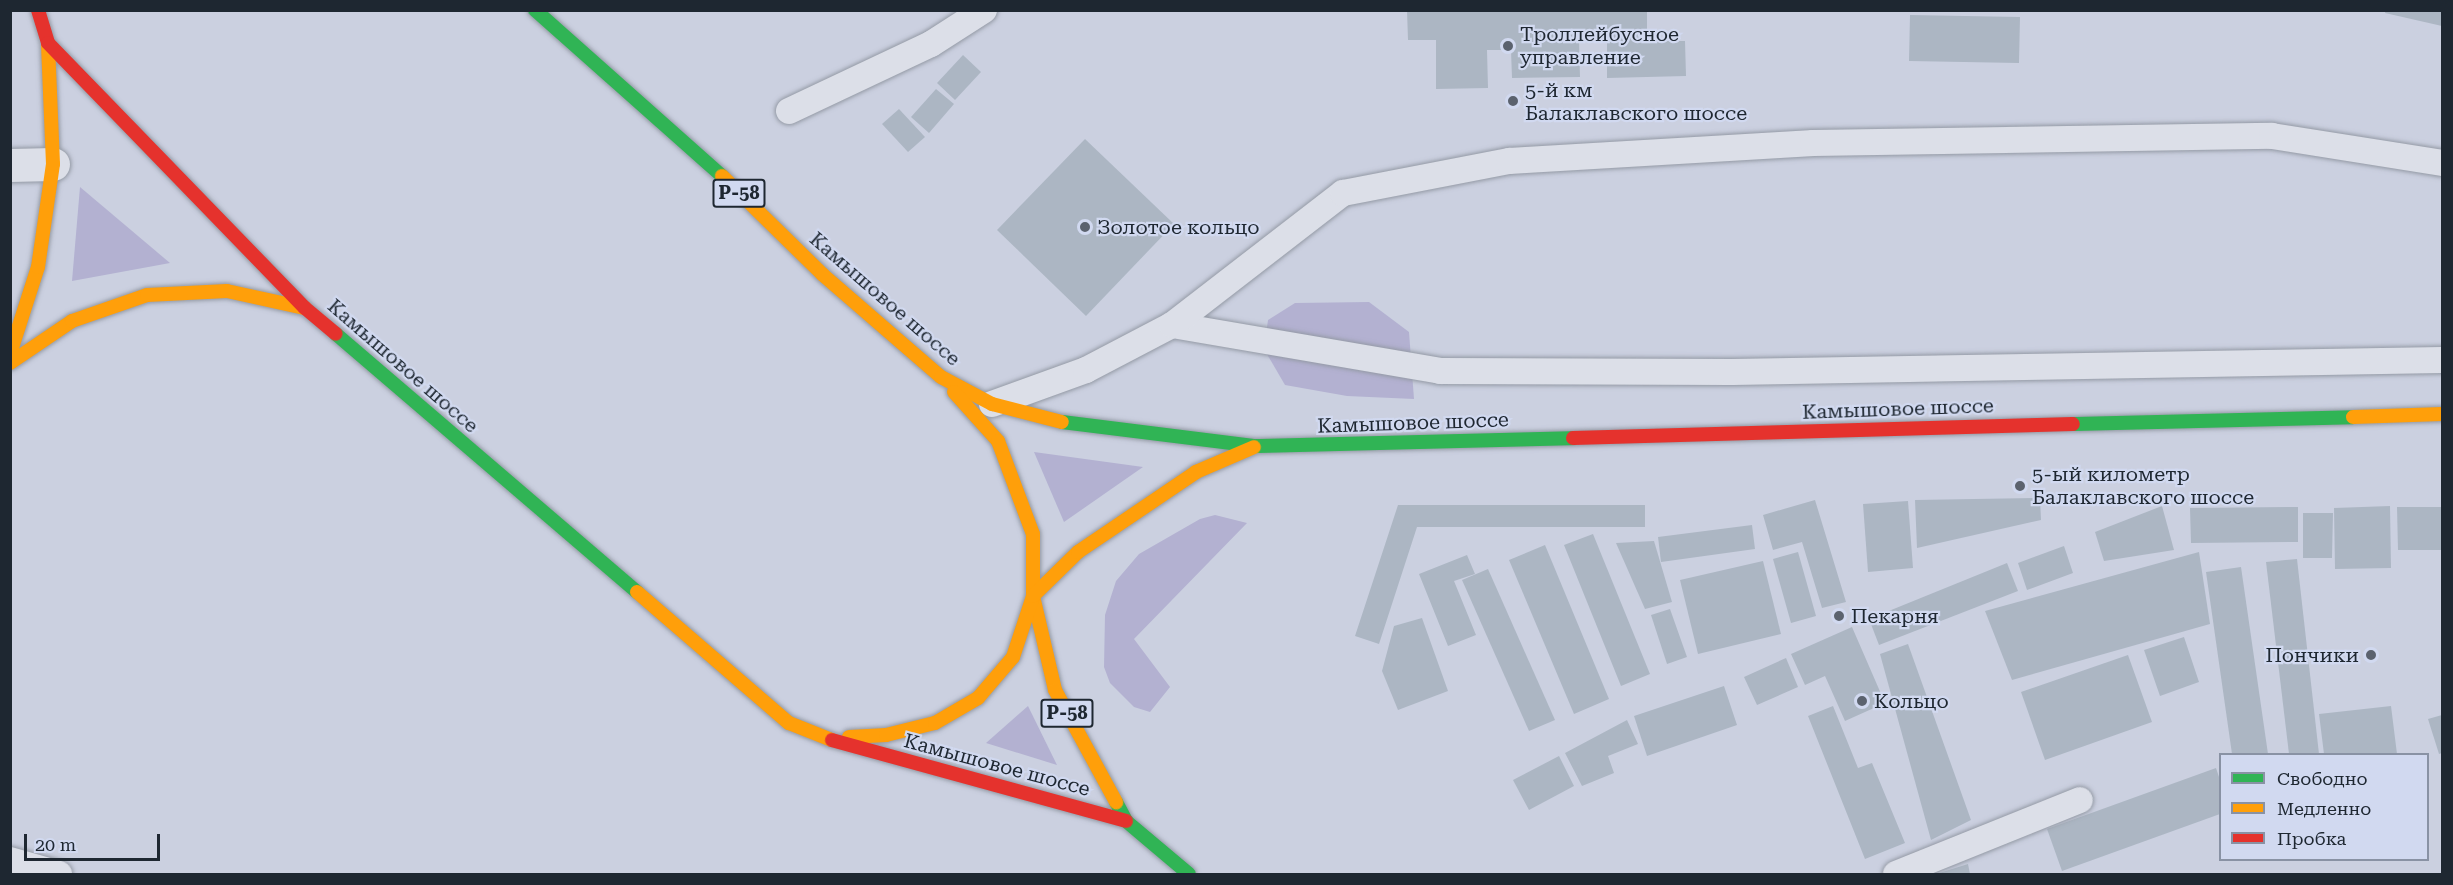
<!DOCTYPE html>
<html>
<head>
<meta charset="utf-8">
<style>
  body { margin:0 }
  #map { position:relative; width:2453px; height:885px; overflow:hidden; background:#cbd0e0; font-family:"Roboto Serif",serif }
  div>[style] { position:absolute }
  .green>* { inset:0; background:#b3b1d1 }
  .building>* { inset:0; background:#acb6c3 }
  .roads { filter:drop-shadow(0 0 2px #949aa5) drop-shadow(0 0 2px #949aa5) }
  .lane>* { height:26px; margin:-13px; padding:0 13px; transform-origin:13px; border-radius:13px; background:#dcdfe8 }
  .street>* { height:33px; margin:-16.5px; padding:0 16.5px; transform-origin:16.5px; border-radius:16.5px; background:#dcdfe8 }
  .fast>* { height:14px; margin:-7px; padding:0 7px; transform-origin:7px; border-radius:7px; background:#30b455 }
  .slow>* { height:14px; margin:-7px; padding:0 7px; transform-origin:7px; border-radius:7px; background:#ff9f0a }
  .jam>* { height:14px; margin:-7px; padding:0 7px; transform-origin:7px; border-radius:7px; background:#e5322d }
  .dots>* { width:16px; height:16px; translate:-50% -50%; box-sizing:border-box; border:3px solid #d1d9f0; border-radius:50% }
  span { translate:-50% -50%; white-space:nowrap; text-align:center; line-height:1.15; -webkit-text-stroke:4.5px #d1d9f0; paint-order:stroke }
  .shield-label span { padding:2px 4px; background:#d1d9f0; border:2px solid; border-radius:4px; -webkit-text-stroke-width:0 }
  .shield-label { font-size:18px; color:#1e2731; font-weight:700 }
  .poi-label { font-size:20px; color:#1e2731 }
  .left { translate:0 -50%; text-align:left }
  .right { translate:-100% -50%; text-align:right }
  .street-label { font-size:20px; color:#1e2731 }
  .frame { position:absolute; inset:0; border:12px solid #1e2731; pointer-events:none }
  .legend { position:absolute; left:2219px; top:753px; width:210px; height:108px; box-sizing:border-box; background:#d1d9f0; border:2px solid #8992a4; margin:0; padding:8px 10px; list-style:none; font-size:18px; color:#1e2731 }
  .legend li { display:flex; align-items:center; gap:12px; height:30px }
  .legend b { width:30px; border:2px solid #8992a4 }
  .scale { position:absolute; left:24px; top:834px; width:136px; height:27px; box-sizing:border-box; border:3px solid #1e2731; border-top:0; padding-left:8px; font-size:18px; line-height:21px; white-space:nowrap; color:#1e2731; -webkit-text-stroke:4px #d1d9f0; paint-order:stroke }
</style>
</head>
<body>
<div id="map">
  <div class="green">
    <div style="clip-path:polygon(80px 187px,170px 263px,72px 281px)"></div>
    <div style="clip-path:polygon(1369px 302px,1409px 332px,1414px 399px,1347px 396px,1285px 385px,1264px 349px,1268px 320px,1295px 303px)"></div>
    <div style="clip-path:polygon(1034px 452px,1143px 467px,1064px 522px)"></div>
    <div style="clip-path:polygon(1215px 515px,1247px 523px,1134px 639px,1170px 687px,1150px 712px,1134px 707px,1110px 683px,1104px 667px,1105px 615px,1116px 581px,1139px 554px,1200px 519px)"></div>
    <div style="clip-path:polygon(1028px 706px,1057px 765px,986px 743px)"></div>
  </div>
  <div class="building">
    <div style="clip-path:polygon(1407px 10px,1647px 10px,1647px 41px,1685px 41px,1686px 76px,1607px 78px,1607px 40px,1579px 40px,1580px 77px,1512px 78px,1511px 50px,1487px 50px,1488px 88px,1436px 89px,1436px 40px,1408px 40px)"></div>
    <div style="clip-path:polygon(2386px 10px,2442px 10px,2442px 26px,2385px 13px)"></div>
    <div style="clip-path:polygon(1910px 15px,2020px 17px,2019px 63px,1909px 61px)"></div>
    <div style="clip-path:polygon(963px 55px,981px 72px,955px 100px,937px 83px)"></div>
    <div style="clip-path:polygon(936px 89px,954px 104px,929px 133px,911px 117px)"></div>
    <div style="clip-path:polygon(899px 109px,925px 137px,908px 152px,882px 124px)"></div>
    <div style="clip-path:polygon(1085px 139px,1174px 224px,1086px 316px,997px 230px)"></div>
    <div style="clip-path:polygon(2040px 498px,2041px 520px,1917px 548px,1915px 500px)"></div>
    <div style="clip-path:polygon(1815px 500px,1846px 602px,1822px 608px,1802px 542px,1773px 550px,1763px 515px)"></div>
    <div style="clip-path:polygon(1908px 501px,1913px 568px,1868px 572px,1863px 504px)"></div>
    <div style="clip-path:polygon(1398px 505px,1645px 505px,1645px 527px,1417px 527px,1379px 644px,1355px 636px)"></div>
    <div style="clip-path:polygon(2162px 506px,2174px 550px,2104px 561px,2095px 532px)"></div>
    <div style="clip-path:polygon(2390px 506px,2391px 568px,2335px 569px,2334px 508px)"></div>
    <div style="clip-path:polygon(2298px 507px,2298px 542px,2191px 543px,2190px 508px)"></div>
    <div style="clip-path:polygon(2397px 507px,2442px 507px,2442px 550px,2398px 550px)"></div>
    <div style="clip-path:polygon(2303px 513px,2333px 513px,2332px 558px,2303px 558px)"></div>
    <div style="clip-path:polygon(1752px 525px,1755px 549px,1661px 562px,1658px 537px)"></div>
    <div style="clip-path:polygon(1593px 534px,1650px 674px,1621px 686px,1564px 545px)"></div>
    <div style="clip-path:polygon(1654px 541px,1672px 602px,1645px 609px,1616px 543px)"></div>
    <div style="clip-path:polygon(1545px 545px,1609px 699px,1574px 714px,1509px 560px)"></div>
    <div style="clip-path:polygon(2064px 546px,2073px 573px,2027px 590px,2018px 563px)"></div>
    <div style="clip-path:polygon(1798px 552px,1816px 616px,1791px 623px,1773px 559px)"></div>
    <div style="clip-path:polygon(2199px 552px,2210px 624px,2012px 680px,1985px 611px)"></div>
    <div style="clip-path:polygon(1467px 555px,1475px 574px,1454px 581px,1476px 635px,1448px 646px,1419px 574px)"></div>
    <div style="clip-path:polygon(2297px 559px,2319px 754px,2289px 754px,2266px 562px)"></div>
    <div style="clip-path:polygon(1763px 561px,1781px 634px,1698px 654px,1680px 580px)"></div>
    <div style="clip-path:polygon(2007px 563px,2018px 591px,1879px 645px,1869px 619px)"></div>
    <div style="clip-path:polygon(2241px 567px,2268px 754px,2232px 754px,2206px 572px)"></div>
    <div style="clip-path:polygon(1488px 569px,1555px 720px,1529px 731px,1462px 580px)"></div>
    <div style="clip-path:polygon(1670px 609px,1687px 657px,1667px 664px,1651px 615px)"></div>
    <div style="clip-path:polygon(1422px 618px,1448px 691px,1398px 710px,1382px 671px,1394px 626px)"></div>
    <div style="clip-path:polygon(1852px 627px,1885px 703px,1845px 721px,1825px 676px,1805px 685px,1791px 654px)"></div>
    <div style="clip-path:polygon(2184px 637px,2199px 682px,2160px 696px,2144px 650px)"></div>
    <div style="clip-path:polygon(1908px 644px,1971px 820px,1931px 840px,1880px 654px)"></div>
    <div style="clip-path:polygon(2128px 655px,2152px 722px,2045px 760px,2021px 692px)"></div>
    <div style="clip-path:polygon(1786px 658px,1798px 687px,1757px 705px,1744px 677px)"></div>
    <div style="clip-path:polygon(1724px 686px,1737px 725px,1647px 756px,1634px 716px)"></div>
    <div style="clip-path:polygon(1833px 706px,1858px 768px,1872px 763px,1905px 843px,1865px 859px,1808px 716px)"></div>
    <div style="clip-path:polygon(2391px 706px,2397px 754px,2324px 754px,2319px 714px)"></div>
    <div style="clip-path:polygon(2442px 715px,2442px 753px,2439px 754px,2428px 719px)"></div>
    <div style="clip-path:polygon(1627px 720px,1638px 744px,1608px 756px,1614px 773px,1582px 786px,1565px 753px)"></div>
    <div style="clip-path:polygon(1559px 756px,1574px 786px,1529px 810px,1513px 780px)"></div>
    <div style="clip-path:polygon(2216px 768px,2220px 780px,2220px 814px,2062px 871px,2047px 829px)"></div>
    <div style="clip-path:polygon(1968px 864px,1970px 874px,1936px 874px)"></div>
  </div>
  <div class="roads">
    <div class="lane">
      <div style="left:789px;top:111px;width:157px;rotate:-25.3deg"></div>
      <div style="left:931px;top:44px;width:63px;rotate:-32.7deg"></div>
      <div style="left:1172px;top:325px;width:272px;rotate:9.7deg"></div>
      <div style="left:1440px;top:371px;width:292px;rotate:0.2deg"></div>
      <div style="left:1732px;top:372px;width:710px;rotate:-0.97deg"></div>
      <div style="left:992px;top:404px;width:100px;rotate:-19.9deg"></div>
      <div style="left:1086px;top:370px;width:97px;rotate:-27.6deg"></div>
      <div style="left:1172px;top:325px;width:216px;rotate:-37.7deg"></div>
      <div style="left:1343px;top:193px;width:169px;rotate:-10.9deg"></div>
      <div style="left:1509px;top:161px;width:305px;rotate:-3.4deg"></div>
      <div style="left:1813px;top:143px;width:459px;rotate:-0.9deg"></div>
      <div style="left:2272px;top:136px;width:172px;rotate:9deg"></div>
      <div style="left:10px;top:860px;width:51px;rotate:15.9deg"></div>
      <div style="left:1896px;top:874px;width:198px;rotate:-21.9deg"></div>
    </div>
    <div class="street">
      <div style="left:10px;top:165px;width:43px;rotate:-1.3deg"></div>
    </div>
    <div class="fast">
      <div style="left:535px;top:10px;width:250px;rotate:41.6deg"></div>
      <div style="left:336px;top:334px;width:396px;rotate:40.6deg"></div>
      <div style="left:1062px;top:422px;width:195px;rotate:7.1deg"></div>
      <div style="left:1256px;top:446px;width:317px;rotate:-1.4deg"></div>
      <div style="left:2073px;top:424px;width:280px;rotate:-1.4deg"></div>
      <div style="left:1116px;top:802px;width:21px;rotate:62deg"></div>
      <div style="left:1126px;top:821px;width:82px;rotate:40.1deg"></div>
    </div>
    <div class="slow">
      <div style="left:722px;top:176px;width:140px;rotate:44.4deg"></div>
      <div style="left:822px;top:274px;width:157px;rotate:40.9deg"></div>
      <div style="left:941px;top:377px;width:58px;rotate:27.9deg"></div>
      <div style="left:992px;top:404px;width:72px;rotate:14.4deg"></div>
      <div style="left:10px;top:354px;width:91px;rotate:-72.2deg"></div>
      <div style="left:38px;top:267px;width:104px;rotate:-81.7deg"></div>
      <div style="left:53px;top:164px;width:121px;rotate:-92.4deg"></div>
      <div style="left:10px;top:363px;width:75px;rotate:-34.1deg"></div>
      <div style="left:72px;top:321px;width:79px;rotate:-19.1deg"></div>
      <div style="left:147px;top:295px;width:80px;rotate:-2.9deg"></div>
      <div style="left:227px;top:291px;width:80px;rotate:12.3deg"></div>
      <div style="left:954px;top:392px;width:66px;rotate:48.1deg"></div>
      <div style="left:998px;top:441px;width:99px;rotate:69.4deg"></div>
      <div style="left:1033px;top:534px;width:62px;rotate:90deg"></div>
      <div style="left:1033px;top:596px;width:97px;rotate:76.8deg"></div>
      <div style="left:1055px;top:690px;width:128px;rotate:61.4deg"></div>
      <div style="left:2353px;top:417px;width:89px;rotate:-1.9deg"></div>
      <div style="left:637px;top:592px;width:201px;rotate:40.8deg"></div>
      <div style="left:789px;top:723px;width:46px;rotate:21.6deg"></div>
      <div style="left:849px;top:737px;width:37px;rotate:-3deg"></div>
      <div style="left:886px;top:735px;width:50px;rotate:-13.8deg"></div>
      <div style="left:935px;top:723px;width:50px;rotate:-30.2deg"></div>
      <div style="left:978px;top:698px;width:54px;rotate:-49.5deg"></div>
      <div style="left:1013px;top:657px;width:64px;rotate:-71.8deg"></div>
      <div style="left:1033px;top:596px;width:63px;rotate:-44.4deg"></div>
      <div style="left:1078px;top:552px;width:143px;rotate:-34.1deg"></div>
      <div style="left:1196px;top:472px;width:63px;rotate:-23.3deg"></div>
    </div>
    <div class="jam">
      <div style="left:38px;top:10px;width:34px;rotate:73deg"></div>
      <div style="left:48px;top:43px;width:369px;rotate:45.9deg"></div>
      <div style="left:305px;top:308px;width:40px;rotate:40deg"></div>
      <div style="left:1573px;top:438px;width:500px;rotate:-1.6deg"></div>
      <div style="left:832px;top:740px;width:305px;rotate:15.4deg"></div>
    </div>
  </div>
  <div class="dots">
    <div style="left:1508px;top:46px;background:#5b626e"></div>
    <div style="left:1513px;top:101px;background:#5b626e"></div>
    <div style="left:1085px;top:227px;background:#5b626e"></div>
    <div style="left:2020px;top:486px;background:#5b626e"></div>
    <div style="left:1839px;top:616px;background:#5b626e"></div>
    <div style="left:2371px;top:655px;background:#5b626e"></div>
    <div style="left:1862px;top:701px;background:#5b626e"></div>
  </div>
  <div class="shield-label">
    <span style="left:739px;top:193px">Р-58</span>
    <span style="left:1067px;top:713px">Р-58</span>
  </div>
  <div class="poi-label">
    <span class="left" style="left:1520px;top:46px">Троллейбусное<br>управление</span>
    <span class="left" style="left:1525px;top:102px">5-й км<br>Балаклавского шоссе</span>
    <span class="left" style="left:1097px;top:227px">Золотое кольцо</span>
    <span class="left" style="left:2032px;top:486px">5-ый километр<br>Балаклавского шоссе</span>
    <span class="left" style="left:1851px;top:616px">Пекарня</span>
    <span class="right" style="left:2359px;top:655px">Пончики</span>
    <span class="left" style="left:1874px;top:701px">Кольцо</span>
  </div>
  <div class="street-label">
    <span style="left:885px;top:299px;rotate:41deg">Камышовое шоссе</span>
    <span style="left:403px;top:366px;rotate:41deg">Камышовое шоссе</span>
    <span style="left:1898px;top:409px;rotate:-2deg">Камышовое шоссе</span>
    <span style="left:1413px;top:423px;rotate:-2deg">Камышовое шоссе</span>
    <span style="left:997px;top:765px;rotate:15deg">Камышовое шоссе</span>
  </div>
  <div class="frame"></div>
  <ul class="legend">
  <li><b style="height:8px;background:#30b455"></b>Свободно</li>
  <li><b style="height:8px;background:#ff9f0a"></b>Медленно</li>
  <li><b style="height:8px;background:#e5322d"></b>Пробка</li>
  </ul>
  <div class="scale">20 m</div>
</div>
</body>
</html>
